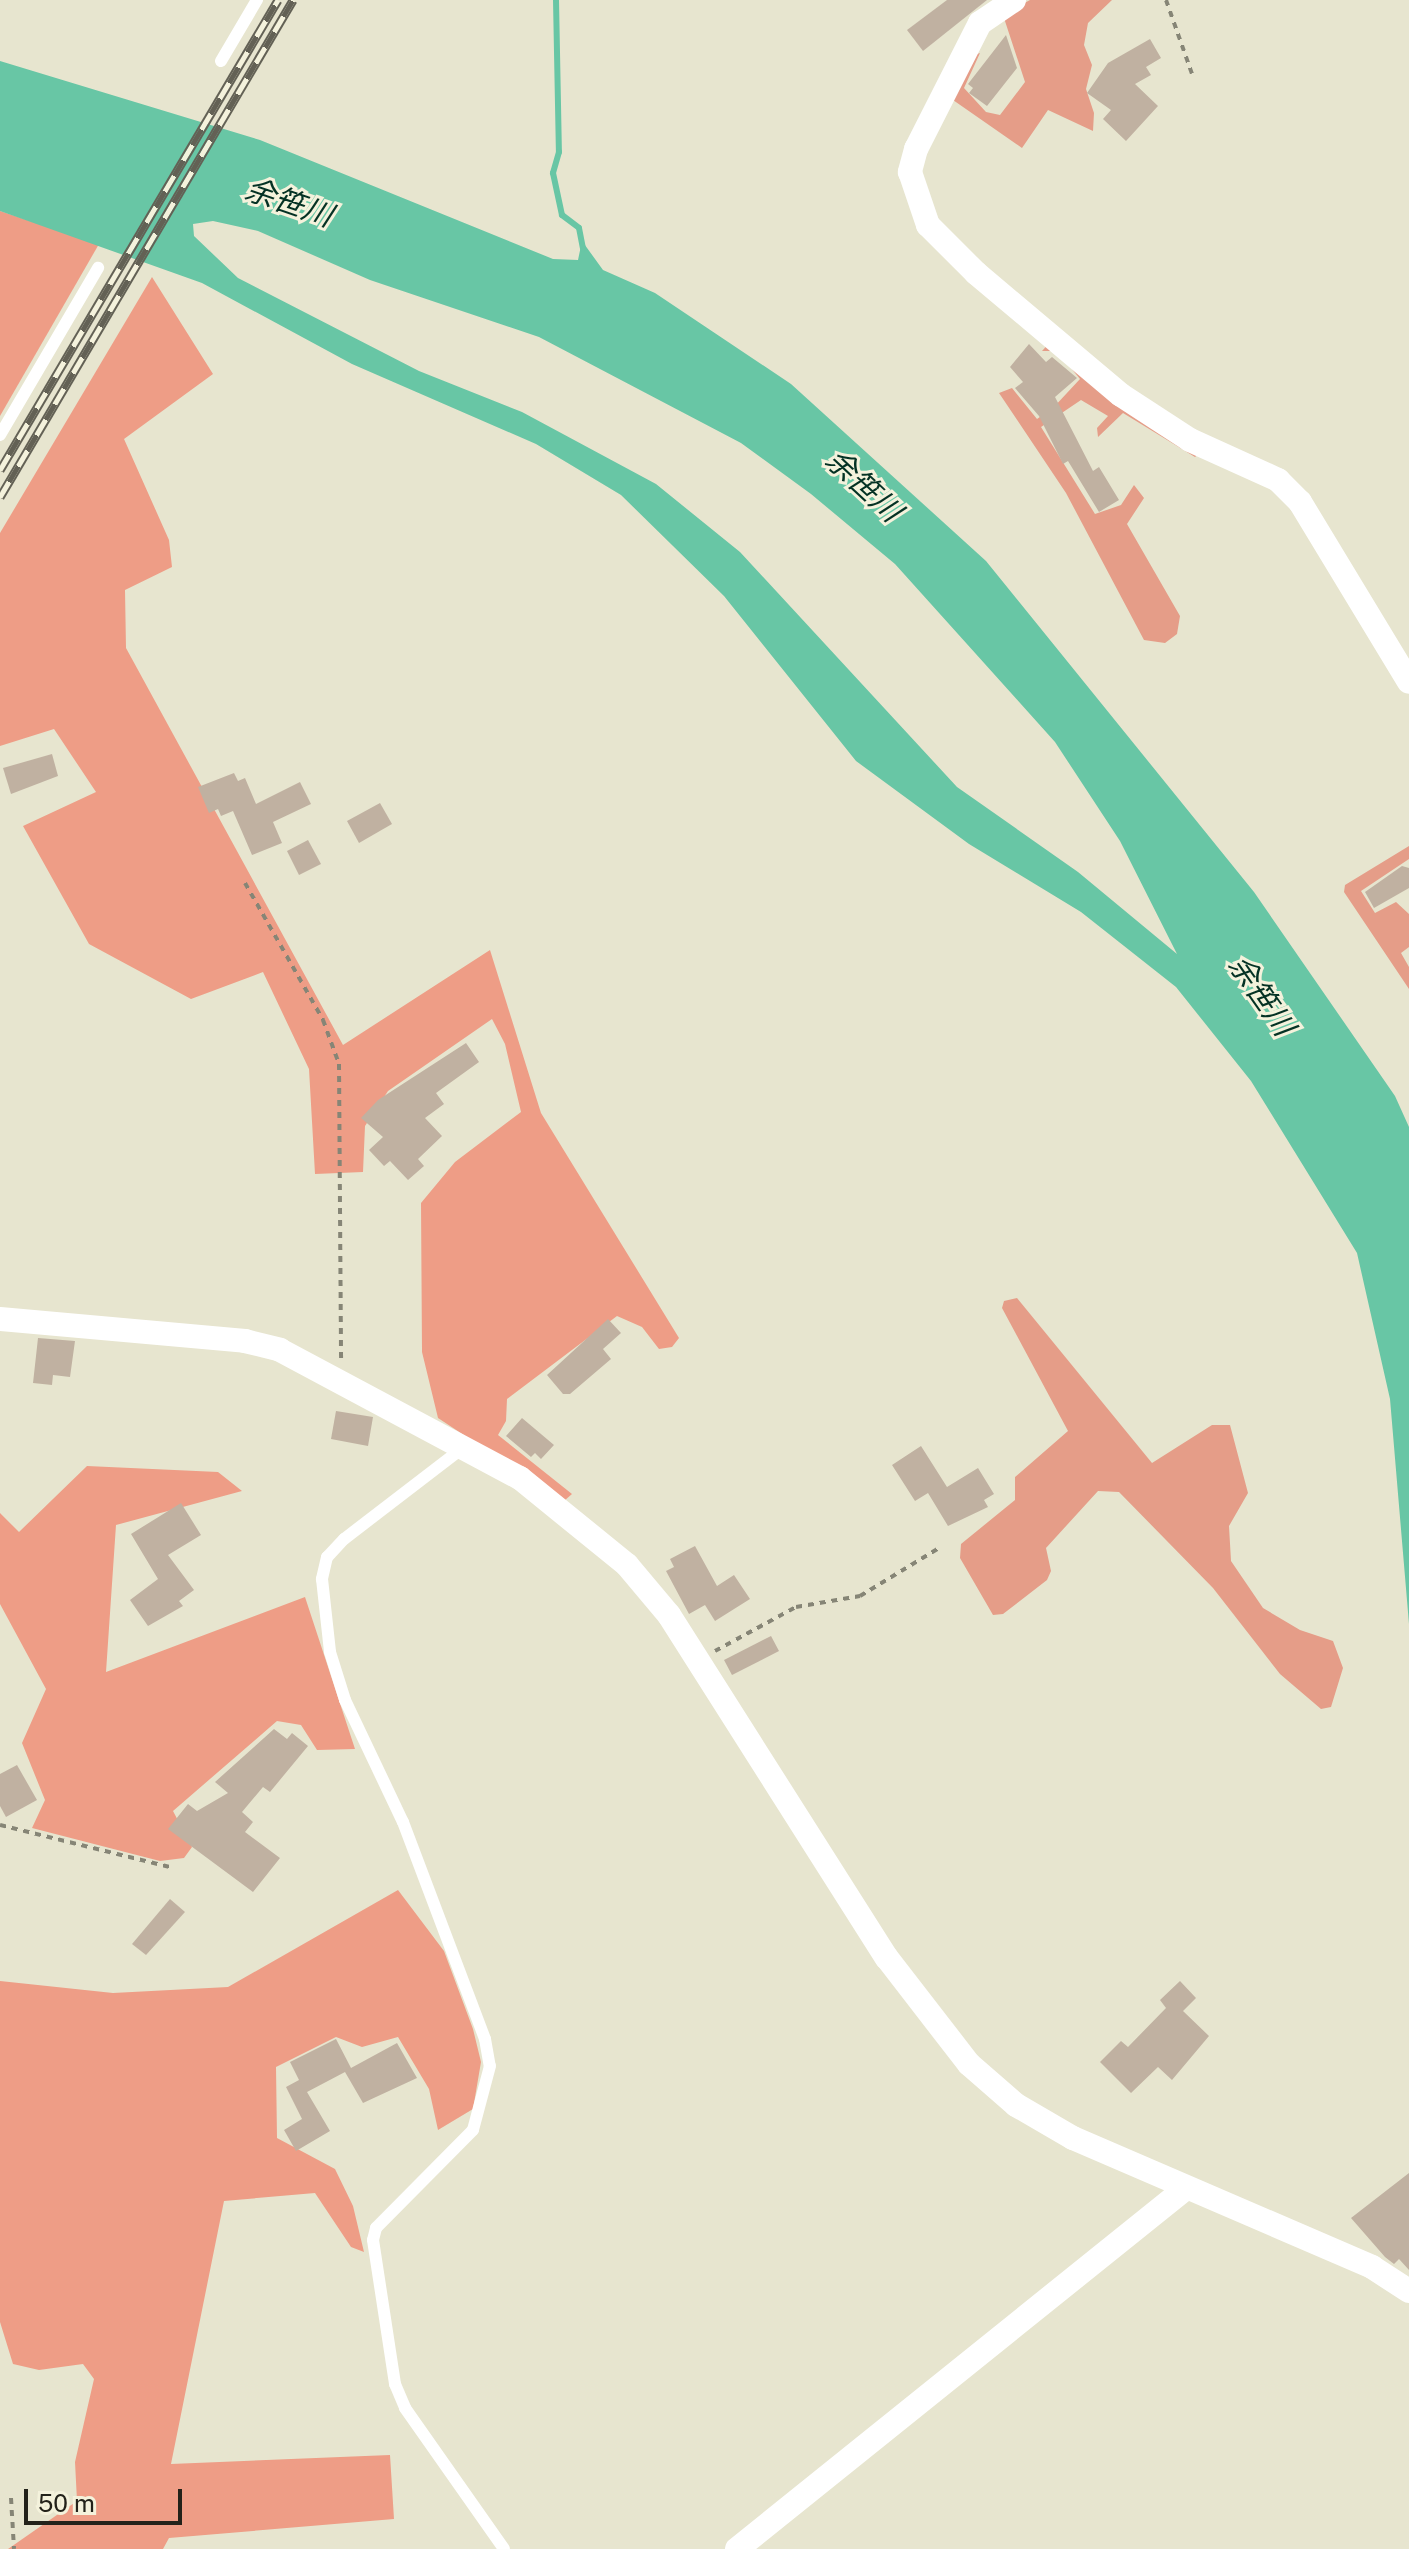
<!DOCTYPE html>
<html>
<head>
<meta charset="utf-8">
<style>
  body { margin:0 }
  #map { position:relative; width:1409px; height:2549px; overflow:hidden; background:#e7e5cf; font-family:"Public Sans","Noto Sans JP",sans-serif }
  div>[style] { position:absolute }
  .green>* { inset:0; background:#e59d88 }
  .forest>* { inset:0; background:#ee9d86 }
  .water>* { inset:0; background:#68c6a5 }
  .stream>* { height:6px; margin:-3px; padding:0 3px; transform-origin:3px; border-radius:3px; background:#68c6a5 }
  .building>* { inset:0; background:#c0b1a1 }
  .path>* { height:4px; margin-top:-2px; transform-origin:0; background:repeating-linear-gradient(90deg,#868576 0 6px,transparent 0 12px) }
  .service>* { height:12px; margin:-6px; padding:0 6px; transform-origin:6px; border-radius:6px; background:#fff }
  .minor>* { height:24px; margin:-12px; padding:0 12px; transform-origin:12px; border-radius:12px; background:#fff }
  .rail>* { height:9px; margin-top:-4.5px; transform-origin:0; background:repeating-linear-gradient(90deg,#f4f2dc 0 18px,#636155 0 36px); box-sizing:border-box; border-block:2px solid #636155 }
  span { translate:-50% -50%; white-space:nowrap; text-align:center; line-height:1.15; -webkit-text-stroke:6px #f4f2dc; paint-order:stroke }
  .water-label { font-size:30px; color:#043224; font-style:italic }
  .scale { position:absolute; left:24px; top:2489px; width:158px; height:36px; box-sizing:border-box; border:4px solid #23221a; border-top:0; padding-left:10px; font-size:24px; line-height:28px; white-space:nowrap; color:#23221a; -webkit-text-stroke:6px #f4f2dc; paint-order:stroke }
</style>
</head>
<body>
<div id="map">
  <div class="green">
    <div style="clip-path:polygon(1030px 0,1112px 0,1088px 23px,1084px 45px,1092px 65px,1086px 89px,1094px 113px,1093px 131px,1048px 110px,1022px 148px,953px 100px,972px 56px,980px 53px,964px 88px,986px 112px,1000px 115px,1025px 82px,1003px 15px)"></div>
    <div style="clip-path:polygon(1052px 340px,1200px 453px,1195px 457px,1123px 413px,1098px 437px,1097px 428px,1108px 416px,1081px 400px,1041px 427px,1095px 514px,1121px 505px,1134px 485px,1144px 498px,1127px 524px,1180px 616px,1177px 634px,1165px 643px,1144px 640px,1066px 493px,999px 393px,1012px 388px,1037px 419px,1053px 408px,1080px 379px,1057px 351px,1042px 351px)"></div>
    <div style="clip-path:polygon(1409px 846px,1409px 859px,1361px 891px,1375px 913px,1396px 902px,1409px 914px,1409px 947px,1401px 953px,1409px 967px,1409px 989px,1344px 892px,1345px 885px)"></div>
    <div style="clip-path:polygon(1017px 1298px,1152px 1463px,1212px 1425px,1230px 1425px,1248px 1493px,1229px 1526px,1231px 1561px,1263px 1608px,1300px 1630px,1333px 1641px,1343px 1668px,1331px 1707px,1321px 1709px,1280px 1674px,1213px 1588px,1119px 1492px,1098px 1491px,1046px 1548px,1051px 1571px,1047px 1580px,1003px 1614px,993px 1615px,960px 1558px,961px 1544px,1015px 1500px,1015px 1477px,1068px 1431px,1002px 1308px,1004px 1301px)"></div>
  </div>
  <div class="forest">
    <div style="clip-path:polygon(0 211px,99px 244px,0 416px)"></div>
    <div style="clip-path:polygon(152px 277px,213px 374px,124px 439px,169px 540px,172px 567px,125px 590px,126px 648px,343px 1045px,490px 950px,541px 1113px,679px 1338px,672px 1347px,659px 1349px,642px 1327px,617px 1316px,507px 1399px,506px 1421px,498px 1435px,572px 1494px,564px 1501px,438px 1418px,422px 1352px,421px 1203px,455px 1162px,521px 1112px,505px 1044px,492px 1019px,388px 1091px,365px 1126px,363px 1172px,315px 1174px,309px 1069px,263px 972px,191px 999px,89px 944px,23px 826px,96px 792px,54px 729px,0 746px,0 533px)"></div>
    <div style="clip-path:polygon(87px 1466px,218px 1472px,242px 1491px,116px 1525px,106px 1672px,305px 1597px,355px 1749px,317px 1750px,301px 1725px,277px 1721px,173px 1811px,192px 1847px,184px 1858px,160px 1861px,32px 1828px,45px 1800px,22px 1743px,46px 1689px,0 1604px,0 1513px,19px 1532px)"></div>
    <div style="clip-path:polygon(398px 1890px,444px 1951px,473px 2029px,481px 2062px,473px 2109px,438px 2130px,429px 2089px,398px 2037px,362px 2047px,336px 2037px,276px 2067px,277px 2138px,335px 2169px,353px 2206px,364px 2252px,351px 2247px,315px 2193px,224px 2201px,171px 2464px,390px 2455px,394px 2519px,169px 2538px,163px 2549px,8px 2549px,77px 2501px,75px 2462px,94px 2379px,83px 2364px,39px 2370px,13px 2364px,0 2322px,0 1981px,113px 1993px,228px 1987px)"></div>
  </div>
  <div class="water">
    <div style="clip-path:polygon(evenodd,0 61px,260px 140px,553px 259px,578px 260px,582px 241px,603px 270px,655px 293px,791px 384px,986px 561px,1254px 892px,1395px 1096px,1409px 1127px,1409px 1624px,1390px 1399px,1357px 1253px,1251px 1081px,1176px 987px,1081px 912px,969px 844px,856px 761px,724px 596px,621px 495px,536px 444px,352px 364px,202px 283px,0 211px,0 61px,213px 221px,258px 231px,370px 280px,539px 337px,741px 443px,811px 494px,895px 564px,1055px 742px,1120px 841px,1177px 954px,1078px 872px,957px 787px,740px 552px,656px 484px,522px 412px,419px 371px,238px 278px,194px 236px,193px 224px,213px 221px)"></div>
  </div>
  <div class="stream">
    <div style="left:556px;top:0;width:152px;rotate:88.9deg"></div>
    <div style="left:559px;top:152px;width:22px;rotate:106deg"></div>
    <div style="left:553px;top:173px;width:43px;rotate:77.9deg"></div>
    <div style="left:562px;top:215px;width:21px;rotate:37deg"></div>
    <div style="left:579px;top:228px;width:21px;rotate:79deg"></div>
  </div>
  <div class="building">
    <div style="clip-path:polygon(947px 0,987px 0,923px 51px,907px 30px)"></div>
    <div style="clip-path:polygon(1006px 35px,1017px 68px,987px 106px,969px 93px,973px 88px,968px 84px)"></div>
    <div style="clip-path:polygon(1150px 39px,1161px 58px,1146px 67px,1151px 75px,1135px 84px,1158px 106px,1126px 141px,1103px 119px,1111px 110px,1087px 93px,1108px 63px)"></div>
    <div style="clip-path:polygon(1029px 344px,1046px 362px,1052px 357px,1077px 378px,1055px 397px,1093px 471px,1099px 467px,1119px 500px,1099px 512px,1068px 461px,1063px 464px,1039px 416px,1015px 388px,1023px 382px,1010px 367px)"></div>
    <div style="clip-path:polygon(52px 754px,58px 776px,11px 794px,3px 768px)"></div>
    <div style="clip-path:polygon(234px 773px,238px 781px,245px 778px,256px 804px,300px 782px,311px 804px,273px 822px,282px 843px,252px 855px,233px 811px,221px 816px,218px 809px,209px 813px,198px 787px)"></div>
    <div style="clip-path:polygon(380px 803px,392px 824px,359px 843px,347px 821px)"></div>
    <div style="clip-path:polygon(308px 840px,321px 864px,299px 875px,287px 851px)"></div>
    <div style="clip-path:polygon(1402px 866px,1409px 868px,1409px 888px,1374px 908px,1365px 892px)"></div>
    <div style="clip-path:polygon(466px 1043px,479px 1062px,436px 1093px,444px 1104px,425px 1118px,442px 1136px,418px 1159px,424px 1166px,408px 1180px,390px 1161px,384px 1166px,369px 1150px,383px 1137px,361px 1118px,378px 1100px)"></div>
    <div style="clip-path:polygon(608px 1319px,621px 1333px,603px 1349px,611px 1359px,570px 1394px,563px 1394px,547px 1375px)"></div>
    <div style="clip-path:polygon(38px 1338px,75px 1341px,70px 1377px,53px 1375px,52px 1385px,33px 1383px)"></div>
    <div style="clip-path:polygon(336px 1411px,373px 1417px,368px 1446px,331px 1439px)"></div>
    <div style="clip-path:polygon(522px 1418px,554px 1445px,541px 1459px,535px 1453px,531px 1457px,506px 1436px)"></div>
    <div style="clip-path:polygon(921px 1446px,947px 1487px,978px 1468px,994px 1494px,984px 1500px,988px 1507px,948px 1526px,928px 1493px,915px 1501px,892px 1465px)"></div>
    <div style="clip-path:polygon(181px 1503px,201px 1535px,168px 1555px,194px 1590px,179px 1601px,183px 1606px,148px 1626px,130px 1600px,158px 1579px,131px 1534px)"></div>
    <div style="clip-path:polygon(695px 1546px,717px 1586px,734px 1575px,750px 1599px,715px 1621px,705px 1605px,689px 1614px,666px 1571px,674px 1567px,670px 1559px)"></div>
    <div style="clip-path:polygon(771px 1636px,779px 1651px,732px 1675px,724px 1660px)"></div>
    <div style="clip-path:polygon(274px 1729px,287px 1739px,292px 1733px,308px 1746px,270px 1792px,263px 1787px,242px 1812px,253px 1822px,245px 1832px,280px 1858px,253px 1892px,168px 1829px,188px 1804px,197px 1811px,228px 1793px,215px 1782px)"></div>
    <div style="clip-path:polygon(17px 1765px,37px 1800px,6px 1817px,0 1806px,0 1774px)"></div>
    <div style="clip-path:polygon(170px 1899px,185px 1912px,146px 1955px,132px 1944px)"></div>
    <div style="clip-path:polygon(1180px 1981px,1196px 1998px,1183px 2011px,1209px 2036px,1172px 2080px,1158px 2067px,1131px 2093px,1100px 2062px,1121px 2041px,1128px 2047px,1166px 2008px,1160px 2000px)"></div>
    <div style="clip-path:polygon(336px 2039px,351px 2068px,397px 2043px,417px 2078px,363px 2103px,345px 2072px,307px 2092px,330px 2131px,296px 2151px,284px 2130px,302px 2119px,286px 2087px,299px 2080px,290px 2062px)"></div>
    <div style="clip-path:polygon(1409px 2173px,1409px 2270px,1399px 2259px,1394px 2264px,1385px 2257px,1351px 2218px)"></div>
  </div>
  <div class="path">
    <div style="left:1166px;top:0;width:78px;rotate:70.6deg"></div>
    <div style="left:245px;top:883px;width:158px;rotate:60.3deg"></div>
    <div style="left:323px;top:1020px;width:47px;rotate:70deg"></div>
    <div style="left:339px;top:1064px;width:296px;rotate:89.6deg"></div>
    <div style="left:715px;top:1651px;width:92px;rotate:-28.5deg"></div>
    <div style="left:796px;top:1607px;width:65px;rotate:-9.8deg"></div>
    <div style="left:860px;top:1596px;width:92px;rotate:-31.3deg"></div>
    <div style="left:0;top:1825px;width:179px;rotate:13.9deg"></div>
    <div style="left:11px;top:2498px;width:51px;rotate:86.6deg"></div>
  </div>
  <div class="service">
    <div style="left:221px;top:61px;width:71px;rotate:-59.5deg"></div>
    <div style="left:0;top:435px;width:194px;rotate:-59.6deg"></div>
    <div style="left:464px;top:1447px;width:151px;rotate:142.5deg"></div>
    <div style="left:344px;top:1539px;width:25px;rotate:133deg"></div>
    <div style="left:327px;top:1557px;width:23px;rotate:103deg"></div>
    <div style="left:322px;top:1579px;width:73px;rotate:83.7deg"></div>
    <div style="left:330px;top:1652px;width:50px;rotate:72.6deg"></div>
    <div style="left:345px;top:1700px;width:135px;rotate:64.6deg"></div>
    <div style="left:403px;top:1822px;width:232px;rotate:69.3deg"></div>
    <div style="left:485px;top:2039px;width:27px;rotate:80deg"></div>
    <div style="left:490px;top:2066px;width:66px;rotate:104.9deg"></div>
    <div style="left:473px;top:2130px;width:138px;rotate:134.7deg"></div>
    <div style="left:376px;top:2228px;width:12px;rotate:104deg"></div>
    <div style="left:373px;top:2240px;width:146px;rotate:81.3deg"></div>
    <div style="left:395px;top:2384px;width:26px;rotate:67deg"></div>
    <div style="left:405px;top:2408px;width:172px;rotate:54.9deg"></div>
  </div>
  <div class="minor">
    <div style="left:1014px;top:0;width:41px;rotate:145.9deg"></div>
    <div style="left:980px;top:23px;width:141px;rotate:116.9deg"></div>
    <div style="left:916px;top:149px;width:24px;rotate:105deg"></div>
    <div style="left:910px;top:172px;width:56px;rotate:71.2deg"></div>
    <div style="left:928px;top:225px;width:68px;rotate:45deg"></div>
    <div style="left:976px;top:273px;width:189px;rotate:40.1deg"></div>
    <div style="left:1121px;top:395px;width:82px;rotate:33.1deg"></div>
    <div style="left:1190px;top:440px;width:97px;rotate:24.4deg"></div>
    <div style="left:1278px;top:480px;width:31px;rotate:45deg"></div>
    <div style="left:1300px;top:502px;width:210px;rotate:58.8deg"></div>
    <div style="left:0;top:1319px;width:246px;rotate:5.1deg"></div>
    <div style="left:245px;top:1341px;width:36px;rotate:14deg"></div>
    <div style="left:280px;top:1350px;width:272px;rotate:28.1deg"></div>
    <div style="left:520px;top:1478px;width:138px;rotate:39.1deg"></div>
    <div style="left:627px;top:1565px;width:65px;rotate:50deg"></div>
    <div style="left:669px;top:1615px;width:406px;rotate:57.6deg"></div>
    <div style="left:887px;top:1958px;width:134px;rotate:52.3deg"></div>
    <div style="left:969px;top:2064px;width:62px;rotate:41.1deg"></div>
    <div style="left:1016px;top:2105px;width:66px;rotate:30.1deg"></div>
    <div style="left:1073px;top:2138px;width:326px;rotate:23.3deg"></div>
    <div style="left:1372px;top:2267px;width:44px;rotate:33deg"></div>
    <div style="left:737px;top:2549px;width:576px;rotate:-38.8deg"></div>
  </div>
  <div class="rail">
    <div style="left:0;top:470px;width:546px;rotate:-59.4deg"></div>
    <div style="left:0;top:497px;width:577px;rotate:-59.48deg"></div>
  </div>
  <div class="water-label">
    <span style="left:289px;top:202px;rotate:19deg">余笹川</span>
    <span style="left:864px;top:485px;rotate:43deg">余笹川</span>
    <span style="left:1262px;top:995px;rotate:55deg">余笹川</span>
  </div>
  <div class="scale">50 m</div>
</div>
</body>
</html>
